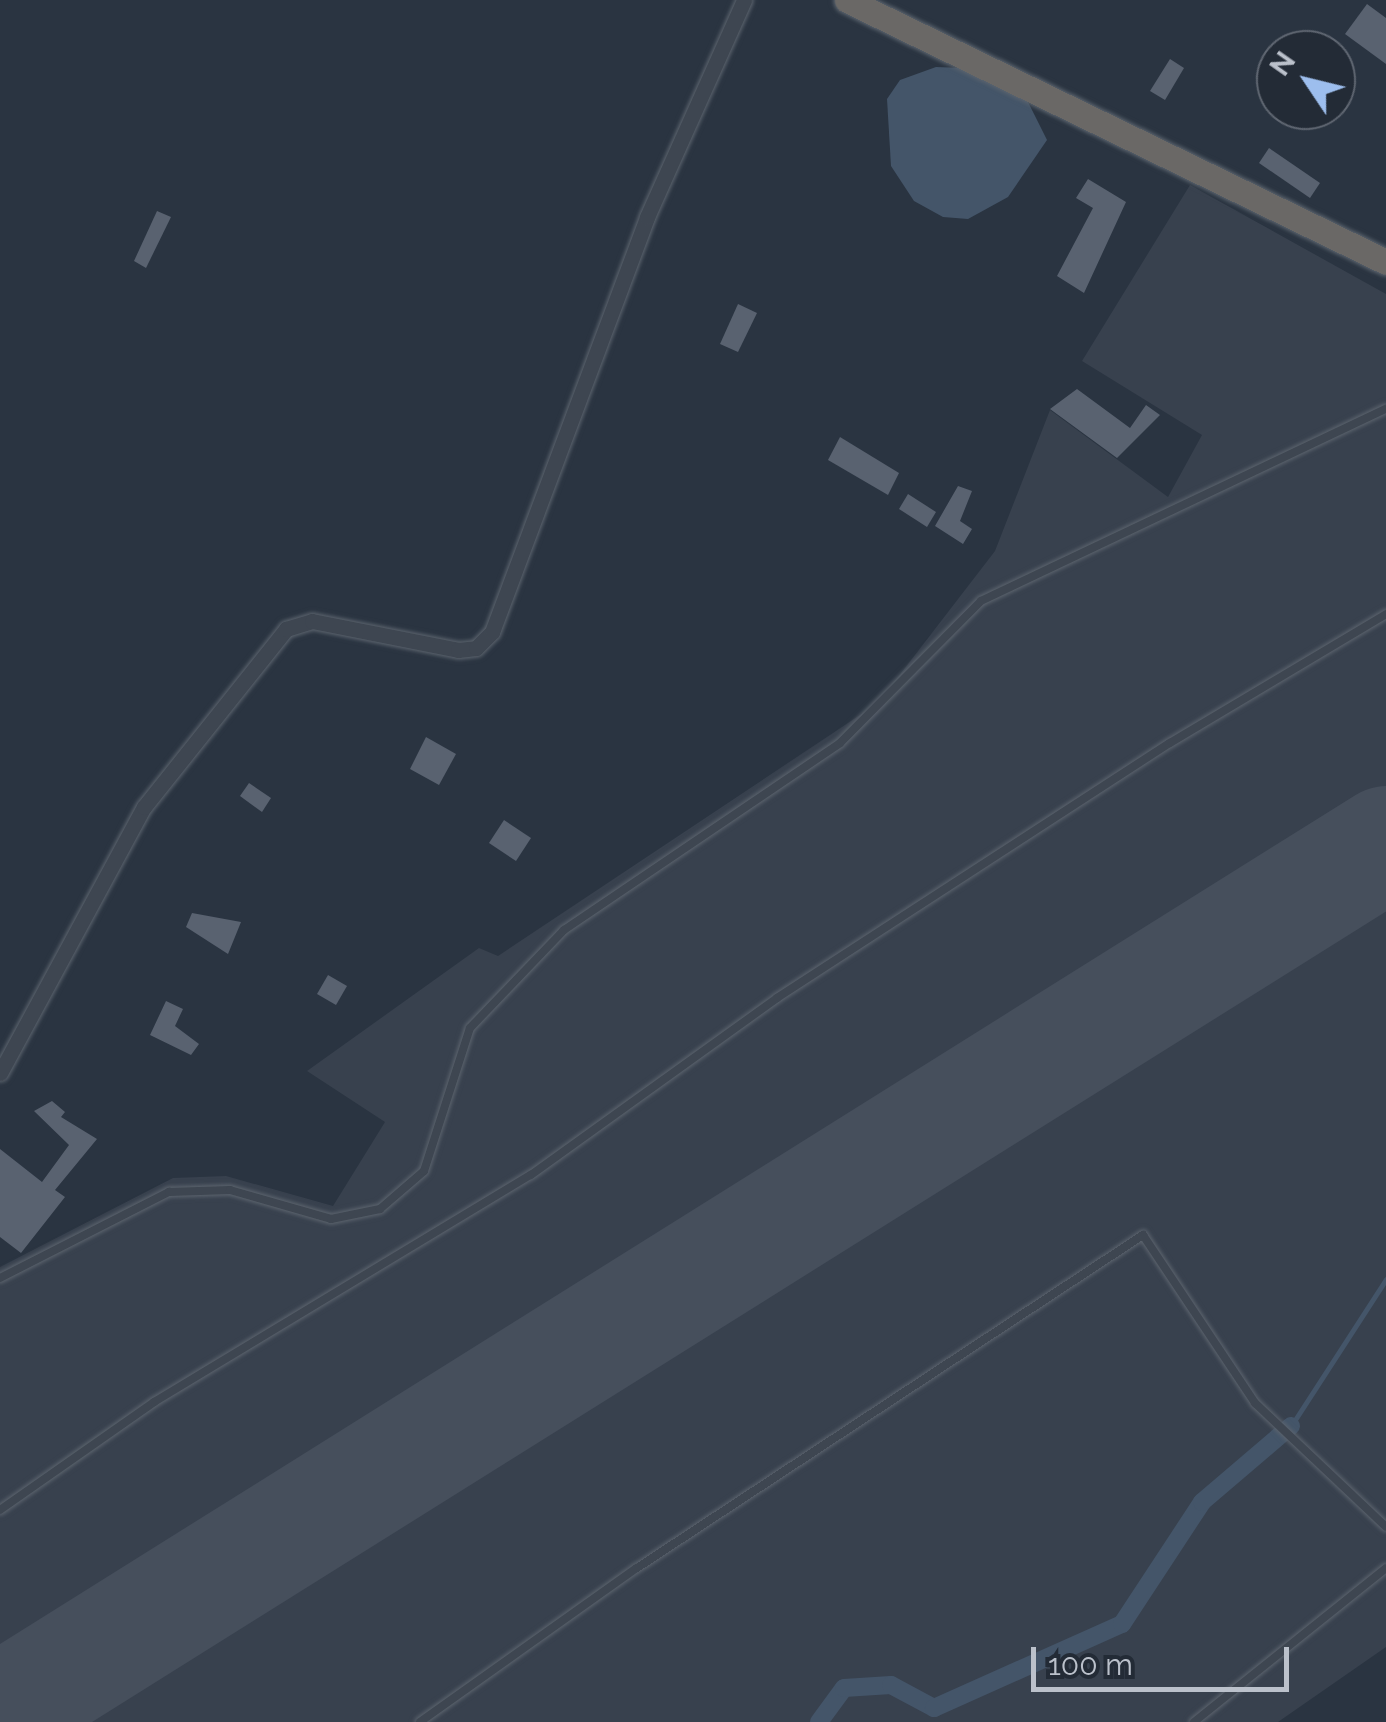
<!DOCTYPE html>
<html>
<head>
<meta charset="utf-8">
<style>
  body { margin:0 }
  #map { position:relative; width:1386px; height:1722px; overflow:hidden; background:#2a3441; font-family:Raleway,sans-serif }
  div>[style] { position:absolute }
  .airport>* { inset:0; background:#38414e }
  .water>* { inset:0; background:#445569 }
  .stream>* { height:5px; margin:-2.5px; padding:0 2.5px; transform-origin:2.5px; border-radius:2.5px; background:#445569 }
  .canal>* { height:18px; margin:-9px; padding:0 9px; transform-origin:9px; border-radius:9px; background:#445569 }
  .runway>* { height:115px; margin:-57.5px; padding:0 57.5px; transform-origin:57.5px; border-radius:57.5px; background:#464f5c }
  .building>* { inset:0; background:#596270 }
  .roads { filter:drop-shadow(0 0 2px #5c646e) drop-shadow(0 0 2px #5c646e) }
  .service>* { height:8px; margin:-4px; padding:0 4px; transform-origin:4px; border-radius:4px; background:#3e4651 }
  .minor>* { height:15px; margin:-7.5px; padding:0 7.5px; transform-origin:7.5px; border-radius:7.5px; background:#3e4651 }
  .trunk>* { height:25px; margin:-12.5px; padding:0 12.5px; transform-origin:12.5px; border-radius:12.5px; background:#6a6866 }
  span { translate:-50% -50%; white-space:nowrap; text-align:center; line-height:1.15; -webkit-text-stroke:9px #232b36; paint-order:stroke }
  .north { position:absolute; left:1256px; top:30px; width:100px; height:100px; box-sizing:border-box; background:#232b36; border:2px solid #606772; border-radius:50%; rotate:305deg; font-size:28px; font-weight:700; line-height:40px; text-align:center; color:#bbc1cb }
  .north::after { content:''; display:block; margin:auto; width:35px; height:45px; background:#9dbeee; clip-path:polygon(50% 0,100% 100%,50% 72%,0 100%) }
  .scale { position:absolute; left:1031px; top:1647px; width:258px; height:45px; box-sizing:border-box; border:5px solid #bbc1cb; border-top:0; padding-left:12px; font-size:30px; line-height:35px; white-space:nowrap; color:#bbc1cb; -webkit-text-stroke:8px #232b36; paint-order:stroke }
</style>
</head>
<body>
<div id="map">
  <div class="airport">
    <div style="clip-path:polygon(1190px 185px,1386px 294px,1386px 1647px,1278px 1722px,0 1722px,0 1267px,173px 1178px,226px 1176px,333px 1206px,385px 1122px,307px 1071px,479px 948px,498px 956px,878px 703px,995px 551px,1050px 410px,1168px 497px,1202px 435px,1082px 361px)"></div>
  </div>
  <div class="water">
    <div style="clip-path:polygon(936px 67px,963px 68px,1027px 100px,1047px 140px,1008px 197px,968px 219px,943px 217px,914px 201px,891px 166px,887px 99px,900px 80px)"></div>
  </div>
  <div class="stream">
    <div style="left:1291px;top:1426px;width:175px;rotate:-57.1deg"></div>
  </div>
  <div class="canal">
    <div style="left:819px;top:1722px;width:42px;rotate:-53.7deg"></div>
    <div style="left:844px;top:1688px;width:47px;rotate:-3.7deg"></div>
    <div style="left:891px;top:1685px;width:49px;rotate:28.1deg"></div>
    <div style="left:934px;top:1708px;width:206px;rotate:-24.1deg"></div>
    <div style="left:1122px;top:1624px;width:146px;rotate:-56.7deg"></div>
    <div style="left:1202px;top:1502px;width:117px;rotate:-40.5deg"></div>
  </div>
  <div class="runway">
    <div style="left:0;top:1711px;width:1635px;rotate:-32.06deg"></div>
  </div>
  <div class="building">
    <div style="clip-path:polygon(1367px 4px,1386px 18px,1386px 64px,1345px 34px)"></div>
    <div style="clip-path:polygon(1170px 59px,1184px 68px,1165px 100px,1150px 91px)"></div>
    <div style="clip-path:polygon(1269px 148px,1320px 183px,1310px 198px,1259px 163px)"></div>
    <div style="clip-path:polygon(1088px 179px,1126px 202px,1084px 293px,1057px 276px,1093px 208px,1076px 198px)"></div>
    <div style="clip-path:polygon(157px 211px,171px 217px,146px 268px,134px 261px)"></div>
    <div style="clip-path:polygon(738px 304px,757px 313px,738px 352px,720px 344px)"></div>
    <div style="clip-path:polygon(1077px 389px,1130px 428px,1146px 405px,1160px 415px,1117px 458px,1050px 409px)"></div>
    <div style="clip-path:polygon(840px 437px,899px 473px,888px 495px,828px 460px)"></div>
    <div style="clip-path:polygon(958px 486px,972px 491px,960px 521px,972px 529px,963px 544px,935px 526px)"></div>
    <div style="clip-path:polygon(908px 494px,936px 512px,927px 527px,899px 509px)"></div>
    <div style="clip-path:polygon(426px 737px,456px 754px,439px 785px,410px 769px)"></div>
    <div style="clip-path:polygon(249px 783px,271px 798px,262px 812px,240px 796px)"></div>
    <div style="clip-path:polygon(504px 820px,531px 838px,516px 861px,489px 843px)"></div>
    <div style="clip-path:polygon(192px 913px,241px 922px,228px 954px,186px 927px)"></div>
    <div style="clip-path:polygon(328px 975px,347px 986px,336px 1005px,317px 994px)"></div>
    <div style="clip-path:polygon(166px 1001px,183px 1009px,175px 1026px,199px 1044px,191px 1055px,150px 1035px)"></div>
    <div style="clip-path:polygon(52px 1101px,65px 1112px,61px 1117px,97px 1139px,55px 1190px,65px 1197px,21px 1253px,0 1237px,0 1149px,42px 1182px,69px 1145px,34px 1111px)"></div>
  </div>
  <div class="roads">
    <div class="service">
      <div style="left:0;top:1278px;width:190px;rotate:-27deg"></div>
      <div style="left:169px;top:1192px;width:61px;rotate:-1.9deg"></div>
      <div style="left:230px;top:1190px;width:105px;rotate:16deg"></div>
      <div style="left:331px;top:1219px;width:50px;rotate:-11.5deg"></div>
      <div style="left:380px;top:1209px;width:58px;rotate:-40.8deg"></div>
      <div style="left:424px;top:1171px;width:150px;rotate:-72.2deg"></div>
      <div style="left:470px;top:1028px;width:136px;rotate:-46.2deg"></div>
      <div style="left:564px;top:930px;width:333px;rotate:-34.1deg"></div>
      <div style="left:840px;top:743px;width:200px;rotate:-45.2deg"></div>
      <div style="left:981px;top:601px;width:448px;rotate:-25.4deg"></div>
      <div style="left:0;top:1510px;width:188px;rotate:-35deg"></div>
      <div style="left:154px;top:1402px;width:440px;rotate:-31.1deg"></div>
      <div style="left:531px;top:1175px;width:303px;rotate:-35.7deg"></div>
      <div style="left:777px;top:998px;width:468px;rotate:-33deg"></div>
      <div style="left:1170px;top:743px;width:252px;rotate:-30.8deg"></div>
      <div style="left:420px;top:1722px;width:266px;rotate:-35.4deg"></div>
      <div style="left:637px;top:1568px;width:606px;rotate:-33.35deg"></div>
      <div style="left:1143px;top:1235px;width:202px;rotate:56.3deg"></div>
      <div style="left:1255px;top:1403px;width:180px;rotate:43.4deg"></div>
      <div style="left:1194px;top:1722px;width:246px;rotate:-38.7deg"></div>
    </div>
    <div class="minor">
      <div style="left:0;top:1073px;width:302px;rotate:-61.6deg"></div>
      <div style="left:144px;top:807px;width:228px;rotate:-51.4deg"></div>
      <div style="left:286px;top:629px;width:27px;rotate:-17deg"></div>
      <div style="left:312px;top:621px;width:149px;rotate:11.2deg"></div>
      <div style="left:458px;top:650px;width:18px;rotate:-6deg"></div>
      <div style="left:476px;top:648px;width:23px;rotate:-45deg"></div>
      <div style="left:492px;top:632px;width:443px;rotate:-69.5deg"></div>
      <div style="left:647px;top:217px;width:238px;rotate:-65.9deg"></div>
    </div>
    <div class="trunk">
      <div style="left:847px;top:0;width:599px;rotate:25.92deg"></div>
    </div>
  </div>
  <div class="north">N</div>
  <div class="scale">100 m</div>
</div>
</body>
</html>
